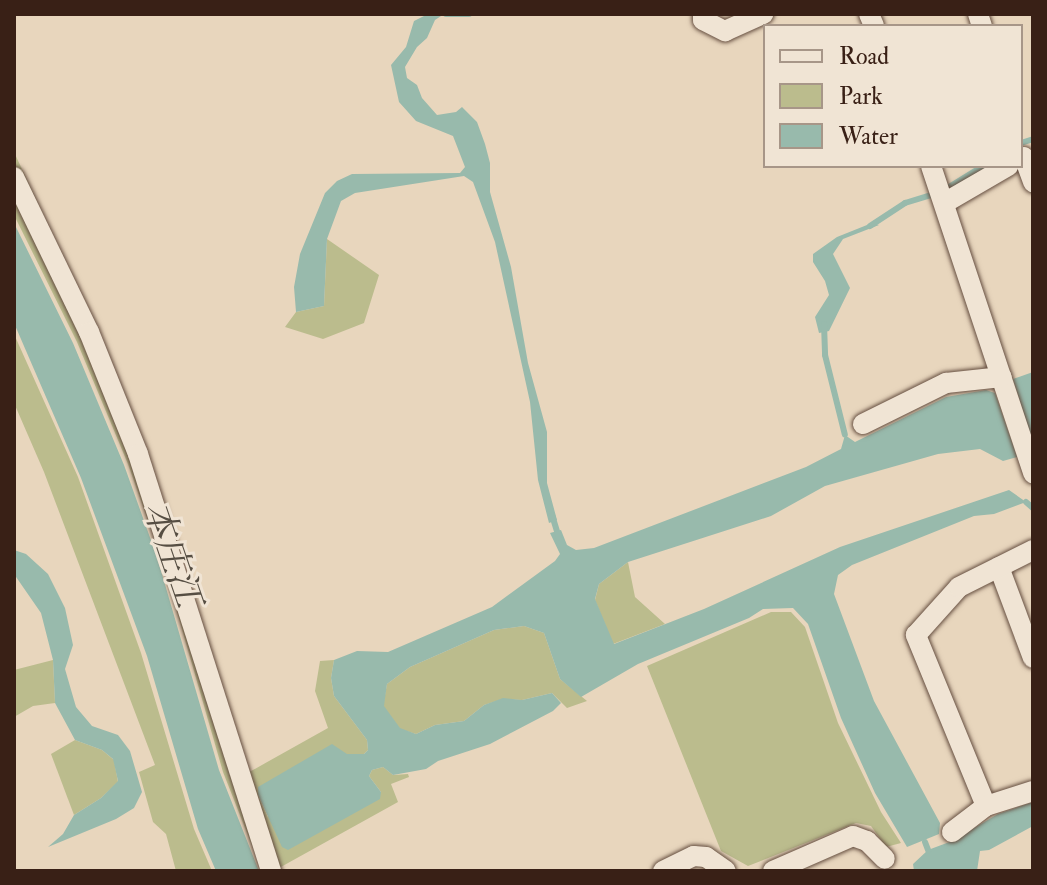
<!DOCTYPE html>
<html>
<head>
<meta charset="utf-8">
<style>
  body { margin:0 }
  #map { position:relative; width:1047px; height:885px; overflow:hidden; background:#e8d6bd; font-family:"IM FELL Double Pica","Noto Serif JP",serif }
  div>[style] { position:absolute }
  .green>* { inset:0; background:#bbbc8d }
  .water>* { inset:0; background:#98baac }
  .stream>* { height:6px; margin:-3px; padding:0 3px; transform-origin:3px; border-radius:3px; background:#98baac }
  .roads { filter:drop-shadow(0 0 2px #654e40) drop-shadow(0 0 2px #654e40) }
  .minor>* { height:20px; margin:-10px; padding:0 10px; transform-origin:10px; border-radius:10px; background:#f0e4d4 }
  span { translate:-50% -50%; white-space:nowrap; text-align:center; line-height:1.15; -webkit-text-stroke:6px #f0e4d4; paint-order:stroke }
  .water-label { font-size:36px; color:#564e43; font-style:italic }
  .frame { position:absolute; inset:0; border:16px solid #392016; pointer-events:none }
  .legend { position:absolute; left:763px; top:24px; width:260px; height:144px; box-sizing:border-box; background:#f0e4d4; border:2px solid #a79688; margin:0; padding:10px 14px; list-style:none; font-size:24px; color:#392016 }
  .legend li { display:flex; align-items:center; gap:16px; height:40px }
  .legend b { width:40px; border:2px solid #a79688 }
</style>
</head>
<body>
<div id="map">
  <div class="green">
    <div style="clip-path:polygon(14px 152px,108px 354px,150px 460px,176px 539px,244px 775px,328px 728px,315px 691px,320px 661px,334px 660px,331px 678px,334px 696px,367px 740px,368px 750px,364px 754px,347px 754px,258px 795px,268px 817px,381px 792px,369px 776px,372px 770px,383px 767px,393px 775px,408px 774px,409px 777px,391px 784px,398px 802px,279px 868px,262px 871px,223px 772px,163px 563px,128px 464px,77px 342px,14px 215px)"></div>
    <div style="clip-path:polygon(327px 239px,379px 275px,364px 323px,323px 339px,285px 327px,296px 312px,324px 306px)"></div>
    <div style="clip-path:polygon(14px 334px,78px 477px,141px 653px,194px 829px,212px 871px,176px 871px,166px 834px,153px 822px,139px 772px,155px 765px,44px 472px,14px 403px)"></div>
    <div style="clip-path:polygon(628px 562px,635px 597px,665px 624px,613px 644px,595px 600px,599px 584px)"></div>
    <div style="clip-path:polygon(771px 612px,791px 612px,805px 627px,838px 723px,881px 812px,901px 843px,886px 847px,871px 826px,856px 823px,748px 866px,721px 851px,647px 666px)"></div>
    <div style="clip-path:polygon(524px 626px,544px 633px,560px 679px,587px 701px,567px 708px,552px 693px,522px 700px,503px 699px,484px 705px,464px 721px,435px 725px,416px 734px,400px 729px,383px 706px,387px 684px,410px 667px,494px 630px)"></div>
    <div style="clip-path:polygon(53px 660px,55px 703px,33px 706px,14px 717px,14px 670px)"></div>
    <div style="clip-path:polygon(75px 740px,102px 750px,114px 760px,118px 782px,101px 798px,74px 815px,51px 754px)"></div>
  </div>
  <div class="water">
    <div style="clip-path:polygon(428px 14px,444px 14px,435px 20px,427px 38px,417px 47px,405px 67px,407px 78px,417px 85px,422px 98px,437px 115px,456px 112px,462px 107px,477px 122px,485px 144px,490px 163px,490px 192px,511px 267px,528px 363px,547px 432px,547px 483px,557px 520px,549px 523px,538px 480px,530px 402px,495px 242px,473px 182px,464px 176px,355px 193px,341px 201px,327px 239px,324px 306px,296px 312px,294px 287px,300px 254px,325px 193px,337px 181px,352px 174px,460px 173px,465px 167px,453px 136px,416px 121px,399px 102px,391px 65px,406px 47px,414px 21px)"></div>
    <div style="clip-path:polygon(14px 223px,73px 343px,124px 465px,157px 557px,219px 770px,259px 871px,216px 871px,198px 829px,147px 656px,81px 478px,14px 323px)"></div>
    <div style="clip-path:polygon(872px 223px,879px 225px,843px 239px,833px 254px,850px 288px,829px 331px,819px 333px,815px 317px,829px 295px,825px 281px,813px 262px,813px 254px,837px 237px)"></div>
    <div style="clip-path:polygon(1033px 372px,1033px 443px,1013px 379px)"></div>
    <div style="clip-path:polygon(986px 390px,995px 393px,1017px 457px,1003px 461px,980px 449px,938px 454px,825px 486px,771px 516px,628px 562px,599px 584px,595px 599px,614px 644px,704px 609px,840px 547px,1009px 490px,1026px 502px,994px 514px,974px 516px,852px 565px,838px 575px,834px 594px,874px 701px,940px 823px,939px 834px,907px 847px,875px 793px,841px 718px,808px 624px,793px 608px,763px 609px,749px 618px,638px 664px,581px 697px,560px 679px,544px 633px,524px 626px,494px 630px,410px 667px,387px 684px,384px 706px,400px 728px,416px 734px,435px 725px,464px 721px,484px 705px,503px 698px,522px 700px,552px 693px,561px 703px,553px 711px,490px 744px,438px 761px,426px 769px,393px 775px,383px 767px,372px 770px,369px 776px,381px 792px,380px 799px,288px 850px,282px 847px,258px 795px,258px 787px,332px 744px,347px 754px,364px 754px,368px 750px,367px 740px,334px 696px,331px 678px,334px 660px,357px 651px,388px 652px,492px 607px,555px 561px,560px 554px,550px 533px,561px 530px,567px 545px,576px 550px,594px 548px,806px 467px,841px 449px,845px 435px,855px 442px,946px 397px)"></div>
    <div style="clip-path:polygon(14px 550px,26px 554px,48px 574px,65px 608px,73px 645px,65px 669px,76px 707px,92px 726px,118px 735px,130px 751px,142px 792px,134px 808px,116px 819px,48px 847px,63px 834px,74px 815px,101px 798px,118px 781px,113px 759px,102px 750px,75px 740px,55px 703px,53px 660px,41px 613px,14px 574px)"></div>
    <div style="clip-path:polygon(1033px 802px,1033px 826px,989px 850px,980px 851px,977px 871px,914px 871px,913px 864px,928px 850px,952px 841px,998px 814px)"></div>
  </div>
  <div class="stream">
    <div style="left:446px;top:14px;width:23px"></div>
    <div style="left:1021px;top:143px;width:13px;rotate:-18deg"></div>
    <div style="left:870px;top:226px;width:42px;rotate:-33.3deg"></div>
    <div style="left:905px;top:203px;width:38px;rotate:-17deg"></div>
    <div style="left:941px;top:192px;width:49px;rotate:-31.8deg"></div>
    <div style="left:824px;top:324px;width:31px;rotate:88deg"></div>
    <div style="left:825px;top:355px;width:82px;rotate:76deg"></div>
    <div style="left:1026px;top:502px;width:9px;rotate:41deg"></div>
    <div style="left:552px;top:515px;width:24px;rotate:73deg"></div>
    <div style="left:925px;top:842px;width:9px;rotate:69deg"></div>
  </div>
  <div class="roads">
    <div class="minor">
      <div style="left:703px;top:14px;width:6px;rotate:90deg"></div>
      <div style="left:703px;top:20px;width:25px;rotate:27deg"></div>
      <div style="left:725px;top:31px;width:42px;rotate:-24.1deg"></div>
      <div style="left:869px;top:14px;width:13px;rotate:67deg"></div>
      <div style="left:978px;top:14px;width:13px;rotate:72deg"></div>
      <div style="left:1024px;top:157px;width:27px;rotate:70deg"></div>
      <div style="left:931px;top:166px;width:324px;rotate:71.6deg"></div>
      <div style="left:14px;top:177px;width:172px;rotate:64.2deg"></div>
      <div style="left:89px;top:332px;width:131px;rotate:68.1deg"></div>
      <div style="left:138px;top:454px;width:438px;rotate:72.3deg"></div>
      <div style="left:946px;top:202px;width:72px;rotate:-30.1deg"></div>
      <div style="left:863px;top:424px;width:93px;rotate:-26.3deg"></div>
      <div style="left:946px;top:383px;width:56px;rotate:-6.1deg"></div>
      <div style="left:999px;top:567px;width:97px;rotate:69.5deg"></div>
      <div style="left:986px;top:806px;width:185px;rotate:-112.3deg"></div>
      <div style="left:916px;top:635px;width:64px;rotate:-48.1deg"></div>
      <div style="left:959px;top:587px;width:83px;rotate:-26.6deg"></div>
      <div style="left:952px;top:832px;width:43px;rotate:-37.4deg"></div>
      <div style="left:986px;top:806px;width:49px;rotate:-17.7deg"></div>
      <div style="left:663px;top:871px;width:34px;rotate:-26deg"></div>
      <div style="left:694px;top:856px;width:12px;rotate:5deg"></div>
      <div style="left:706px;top:857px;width:24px;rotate:35deg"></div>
      <div style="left:773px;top:871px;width:87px;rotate:-23.6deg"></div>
      <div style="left:853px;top:836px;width:15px;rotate:20deg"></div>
      <div style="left:867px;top:841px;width:25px;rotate:45deg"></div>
    </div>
  </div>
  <div class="water-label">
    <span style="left:172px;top:554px;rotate:71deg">本庄江</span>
  </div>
  <div class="frame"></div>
  <ul class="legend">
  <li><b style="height:10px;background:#f0e4d4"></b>Road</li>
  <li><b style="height:22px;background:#bbbc8d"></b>Park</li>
  <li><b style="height:22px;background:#98baac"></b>Water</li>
  </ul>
</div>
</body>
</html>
